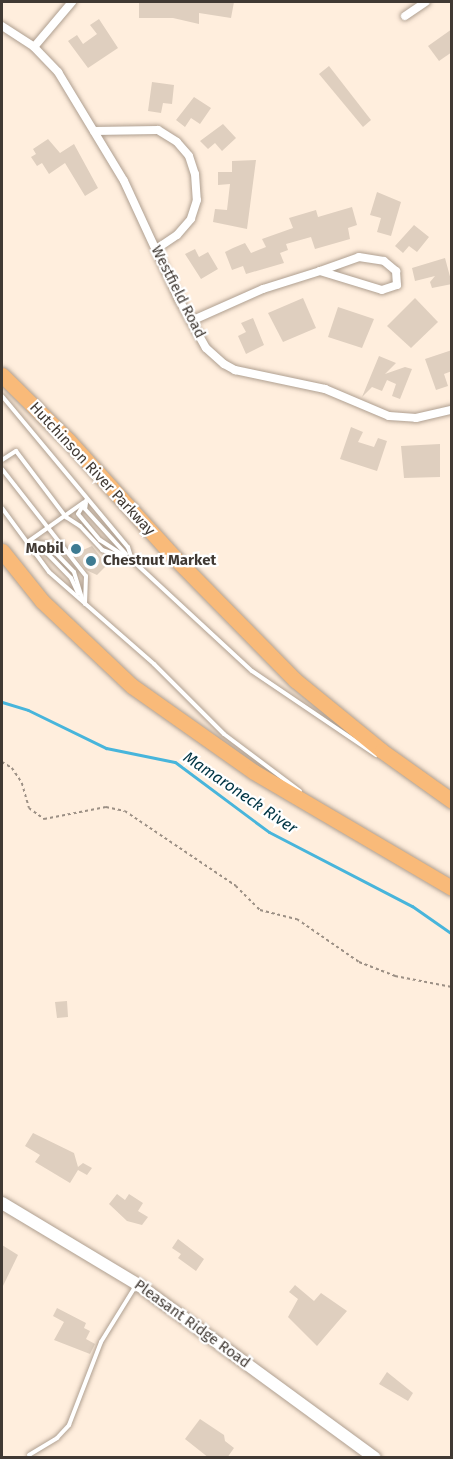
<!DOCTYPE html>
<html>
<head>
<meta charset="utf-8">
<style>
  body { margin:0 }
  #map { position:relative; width:453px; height:1459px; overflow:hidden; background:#fed; font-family:"Fira Sans",sans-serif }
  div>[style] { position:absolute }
  .stream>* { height:3px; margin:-1.5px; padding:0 1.5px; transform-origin:1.5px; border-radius:1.5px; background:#48b5db }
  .building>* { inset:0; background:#dfcfbf }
  .path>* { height:1.5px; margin-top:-0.75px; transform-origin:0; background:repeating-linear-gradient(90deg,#9c9085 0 3px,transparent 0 6px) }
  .roads { filter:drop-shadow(0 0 2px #af9f90) drop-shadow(0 0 2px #af9f90) }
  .lane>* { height:4px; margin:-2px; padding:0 2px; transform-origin:2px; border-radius:2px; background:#fff }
  .street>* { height:8px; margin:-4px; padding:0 4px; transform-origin:4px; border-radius:4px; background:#fff }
  .secondary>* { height:12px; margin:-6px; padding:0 6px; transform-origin:6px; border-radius:6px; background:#fff }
  .highway>* { height:15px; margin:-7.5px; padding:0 7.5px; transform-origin:7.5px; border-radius:7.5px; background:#f9ba79 }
  .dots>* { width:16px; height:16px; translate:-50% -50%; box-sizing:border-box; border:3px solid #fff; border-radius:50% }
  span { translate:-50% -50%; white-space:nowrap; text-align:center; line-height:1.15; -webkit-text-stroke:4.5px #fff; paint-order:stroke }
  .street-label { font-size:15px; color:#403933 }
  .poi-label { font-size:15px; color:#403933; font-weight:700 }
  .right { translate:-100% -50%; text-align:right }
  .left { translate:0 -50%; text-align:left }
  .water-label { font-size:16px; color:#013544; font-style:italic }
  .frame { position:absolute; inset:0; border:3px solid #403933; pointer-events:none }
</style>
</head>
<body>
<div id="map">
  <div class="stream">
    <div style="left:2px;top:702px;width:27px;rotate:17deg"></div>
    <div style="left:28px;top:710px;width:87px;rotate:26deg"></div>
    <div style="left:106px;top:748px;width:70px;rotate:11.5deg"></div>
    <div style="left:175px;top:762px;width:117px;rotate:36.7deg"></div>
    <div style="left:269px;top:832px;width:161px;rotate:27.4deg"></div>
    <div style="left:412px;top:906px;width:49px;rotate:35deg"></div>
  </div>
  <div class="building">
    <div style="clip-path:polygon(139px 2px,234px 2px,231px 18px,199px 13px,199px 24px,173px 18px,139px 18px)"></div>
    <div style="clip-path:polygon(99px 19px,118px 48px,88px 68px,68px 41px,77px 35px,83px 44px,97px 34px,90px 25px)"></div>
    <div style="clip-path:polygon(452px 29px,452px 52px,439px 61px,428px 46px)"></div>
    <div style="clip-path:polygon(329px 66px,371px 120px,363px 127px,319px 74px)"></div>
    <div style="clip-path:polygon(152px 82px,174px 85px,172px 104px,163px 103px,161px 113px,148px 111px)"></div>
    <div style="clip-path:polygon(194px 97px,211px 108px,200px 124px,191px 118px,185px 127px,176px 120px)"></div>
    <div style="clip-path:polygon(223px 124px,236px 138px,222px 151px,215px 143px,208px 149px,200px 141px)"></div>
    <div style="clip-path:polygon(48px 139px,60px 153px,74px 144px,98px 188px,85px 196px,65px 163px,49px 174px,42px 163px,37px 166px,31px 157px,36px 154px,33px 149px)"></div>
    <div style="clip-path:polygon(256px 160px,247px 229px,213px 222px,215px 209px,227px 210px,230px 184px,218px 185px,218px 172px,232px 172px,232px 161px)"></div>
    <div style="clip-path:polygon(377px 192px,401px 202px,391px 236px,377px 232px,381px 218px,370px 215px)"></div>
    <div style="clip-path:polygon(352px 207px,357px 225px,348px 228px,350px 239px,315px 249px,311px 237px,286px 244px,288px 250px,280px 253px,284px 263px,246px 274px,243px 266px,232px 270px,225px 252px,233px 248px,245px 243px,251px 253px,266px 247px,262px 239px,293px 228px,289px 218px,316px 210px,318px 217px)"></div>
    <div style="clip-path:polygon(414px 225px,429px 237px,417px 252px,409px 246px,403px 253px,395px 246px)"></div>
    <div style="clip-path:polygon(195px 249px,199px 257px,208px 252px,218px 269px,201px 279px,185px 254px)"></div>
    <div style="clip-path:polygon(445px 258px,452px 284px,432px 288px,430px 282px,435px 276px,415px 281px,412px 268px)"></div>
    <div style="clip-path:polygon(303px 298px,316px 328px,283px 342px,268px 313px)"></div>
    <div style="clip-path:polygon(415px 298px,438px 322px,411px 348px,387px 326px)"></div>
    <div style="clip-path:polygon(338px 307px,374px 319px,362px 348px,328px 337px)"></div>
    <div style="clip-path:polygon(253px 318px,264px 345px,246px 354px,238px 336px,246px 332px,241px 323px)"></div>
    <div style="clip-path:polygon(452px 350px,452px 371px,444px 374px,448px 386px,436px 390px,425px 359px)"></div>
    <div style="clip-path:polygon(379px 356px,396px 363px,385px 374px,405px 367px,412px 369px,400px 399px,392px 396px,396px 384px,387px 380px,382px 391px,372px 387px,362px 397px)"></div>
    <div style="clip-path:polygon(351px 427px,363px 432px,358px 442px,374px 447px,378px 438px,387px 441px,377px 471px,340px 459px)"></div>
    <div style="clip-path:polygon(440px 444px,440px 477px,404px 478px,401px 446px)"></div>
    <div style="clip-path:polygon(92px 546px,107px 565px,97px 575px,86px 570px,74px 554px)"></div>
    <div style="clip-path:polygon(67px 1001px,68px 1017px,57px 1018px,55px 1002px)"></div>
    <div style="clip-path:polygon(33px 1133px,74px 1153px,78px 1167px,83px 1163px,92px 1168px,87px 1175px,78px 1170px,70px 1183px,35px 1162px,40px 1155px,25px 1146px)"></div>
    <div style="clip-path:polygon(117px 1194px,125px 1200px,129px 1194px,143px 1203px,138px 1211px,148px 1217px,142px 1225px,127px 1221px,109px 1204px)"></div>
    <div style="clip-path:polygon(178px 1239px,204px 1259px,196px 1271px,178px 1258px,181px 1254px,172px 1248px)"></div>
    <div style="clip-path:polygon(2px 1245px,18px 1255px,2px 1288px)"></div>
    <div style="clip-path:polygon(295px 1285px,314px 1301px,321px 1293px,347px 1311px,317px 1346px,288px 1317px,298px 1299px,289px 1292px)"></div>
    <div style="clip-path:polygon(57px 1308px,86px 1323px,84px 1328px,90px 1331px,86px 1339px,95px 1344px,90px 1354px,54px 1340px,64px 1322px,53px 1316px)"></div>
    <div style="clip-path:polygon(387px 1372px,413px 1393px,408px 1401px,379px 1384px)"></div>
    <div style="clip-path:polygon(200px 1419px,224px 1435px,225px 1441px,234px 1448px,227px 1458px,209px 1458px,185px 1439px)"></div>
  </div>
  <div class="path">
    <div style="left:2px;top:762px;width:12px;rotate:31deg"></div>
    <div style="left:12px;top:768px;width:18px;rotate:56deg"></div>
    <div style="left:22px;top:783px;width:26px;rotate:74deg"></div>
    <div style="left:29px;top:808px;width:19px;rotate:36deg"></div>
    <div style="left:44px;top:819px;width:63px;rotate:-11deg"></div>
    <div style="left:106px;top:807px;width:19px;rotate:12deg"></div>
    <div style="left:125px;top:811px;width:134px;rotate:34deg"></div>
    <div style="left:236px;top:886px;width:34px;rotate:45deg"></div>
    <div style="left:260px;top:910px;width:38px;rotate:14deg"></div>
    <div style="left:297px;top:919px;width:75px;rotate:34.7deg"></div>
    <div style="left:359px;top:962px;width:39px;rotate:21deg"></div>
    <div style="left:395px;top:976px;width:58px;rotate:10.9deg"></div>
  </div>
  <div class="roads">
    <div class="lane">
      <div style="left:2px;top:396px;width:197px;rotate:50.2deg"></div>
      <div style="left:128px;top:547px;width:14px;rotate:73deg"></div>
      <div style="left:132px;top:560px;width:163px;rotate:42.8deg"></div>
      <div style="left:252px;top:671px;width:150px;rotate:34.1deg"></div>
      <div style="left:2px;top:460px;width:17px;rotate:-33deg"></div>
      <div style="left:16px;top:451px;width:83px;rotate:52.9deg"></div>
      <div style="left:66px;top:517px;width:17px;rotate:33deg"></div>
      <div style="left:80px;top:526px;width:33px;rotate:47deg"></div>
      <div style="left:102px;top:550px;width:32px;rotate:18deg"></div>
      <div style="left:2px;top:469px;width:136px;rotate:51.9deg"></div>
      <div style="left:86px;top:576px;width:28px;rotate:92deg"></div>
      <div style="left:87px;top:499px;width:17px;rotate:121deg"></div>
      <div style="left:78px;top:514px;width:34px;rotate:50deg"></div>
      <div style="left:100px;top:540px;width:30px;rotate:33deg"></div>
      <div style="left:86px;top:503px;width:6px;rotate:99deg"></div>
      <div style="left:85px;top:509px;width:61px;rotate:47.7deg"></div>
      <div style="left:2px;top:508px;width:79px;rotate:53.7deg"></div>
      <div style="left:49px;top:572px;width:140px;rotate:41.2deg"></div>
      <div style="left:154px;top:664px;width:99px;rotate:45deg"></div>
      <div style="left:224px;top:734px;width:95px;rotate:36.9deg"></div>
      <div style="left:29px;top:541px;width:67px;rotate:-35.3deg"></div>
      <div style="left:28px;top:542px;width:19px;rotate:6deg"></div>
      <div style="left:47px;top:544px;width:39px;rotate:46deg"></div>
      <div style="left:74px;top:572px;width:30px;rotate:73deg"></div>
      <div style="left:34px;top:545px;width:9px;rotate:21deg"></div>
      <div style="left:42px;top:548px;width:42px;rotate:46deg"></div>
      <div style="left:71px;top:578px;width:17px;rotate:65deg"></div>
      <div style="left:29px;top:1455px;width:33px;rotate:-31deg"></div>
      <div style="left:57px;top:1438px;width:18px;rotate:-47deg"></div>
      <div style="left:69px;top:1425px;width:89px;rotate:-68.9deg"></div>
      <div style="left:101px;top:1342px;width:65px;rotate:-58.3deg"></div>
    </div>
    <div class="street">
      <div style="left:405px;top:16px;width:25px;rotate:-34deg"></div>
      <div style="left:2px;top:26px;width:38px;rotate:33deg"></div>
      <div style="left:34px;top:47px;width:35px;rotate:46deg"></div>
      <div style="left:58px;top:72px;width:127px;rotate:58.8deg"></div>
      <div style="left:124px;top:181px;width:129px;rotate:65.2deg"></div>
      <div style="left:178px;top:298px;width:57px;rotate:60.8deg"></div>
      <div style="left:206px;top:348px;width:24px;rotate:42deg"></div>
      <div style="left:224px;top:364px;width:13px;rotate:29deg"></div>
      <div style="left:235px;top:370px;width:92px;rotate:11.9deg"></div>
      <div style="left:325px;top:389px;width:69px;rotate:22.9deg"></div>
      <div style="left:389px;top:416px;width:27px;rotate:4deg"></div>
      <div style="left:416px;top:418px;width:37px;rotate:-13deg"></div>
      <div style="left:34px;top:47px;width:59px;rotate:-49.8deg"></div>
      <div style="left:94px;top:131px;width:64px;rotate:-0.9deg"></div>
      <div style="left:158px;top:130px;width:22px;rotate:32deg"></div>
      <div style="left:177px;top:142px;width:18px;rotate:49deg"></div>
      <div style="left:189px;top:156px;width:19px;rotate:72deg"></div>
      <div style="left:195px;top:174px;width:26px;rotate:86deg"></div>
      <div style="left:197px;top:200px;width:20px;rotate:108deg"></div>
      <div style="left:191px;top:219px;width:21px;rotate:131deg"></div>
      <div style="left:177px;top:235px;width:25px;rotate:146deg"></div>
      <div style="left:359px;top:257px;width:25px;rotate:9deg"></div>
      <div style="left:384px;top:261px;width:16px;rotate:40deg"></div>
      <div style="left:396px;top:271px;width:14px;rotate:86deg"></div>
      <div style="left:397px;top:285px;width:16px;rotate:162deg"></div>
      <div style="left:382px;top:290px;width:65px;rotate:-163deg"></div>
      <div style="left:320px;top:271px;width:41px;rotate:-19.7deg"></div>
      <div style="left:191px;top:321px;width:79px;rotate:-24deg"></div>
      <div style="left:263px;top:289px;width:60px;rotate:-17.5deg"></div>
    </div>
    <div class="secondary">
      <div style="left:2px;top:1203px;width:161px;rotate:31deg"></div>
      <div style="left:140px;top:1286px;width:291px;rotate:36.2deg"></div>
    </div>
    <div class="highway">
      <div style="left:2px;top:375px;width:93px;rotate:44.6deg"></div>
      <div style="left:68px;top:440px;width:156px;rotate:47.8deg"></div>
      <div style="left:173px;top:556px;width:174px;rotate:45.5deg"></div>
      <div style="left:295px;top:680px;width:112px;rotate:39.2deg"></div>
      <div style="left:382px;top:751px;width:86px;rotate:35.5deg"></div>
      <div style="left:2px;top:551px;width:64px;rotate:51.3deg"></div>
      <div style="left:42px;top:601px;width:124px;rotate:43.4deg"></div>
      <div style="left:132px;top:686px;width:149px;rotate:35.2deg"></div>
      <div style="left:254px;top:772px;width:229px;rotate:30.4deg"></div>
    </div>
  </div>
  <div class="dots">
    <div style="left:76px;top:549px;background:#3e7b92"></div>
    <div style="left:91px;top:561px;background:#3e7b92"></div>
  </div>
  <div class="street-label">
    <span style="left:178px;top:292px;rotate:63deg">Westfield Road</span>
    <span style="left:92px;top:469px;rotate:47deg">Hutchinson River Parkway</span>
    <span style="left:192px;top:1324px;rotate:36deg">Pleasant Ridge Road</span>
  </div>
  <div class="poi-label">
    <span class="right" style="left:64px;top:549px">Mobil</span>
    <span class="left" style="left:103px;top:561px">Chestnut Market</span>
  </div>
  <div class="water-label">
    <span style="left:240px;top:793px;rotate:34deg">Mamaroneck River</span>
  </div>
  <div class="frame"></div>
</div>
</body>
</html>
